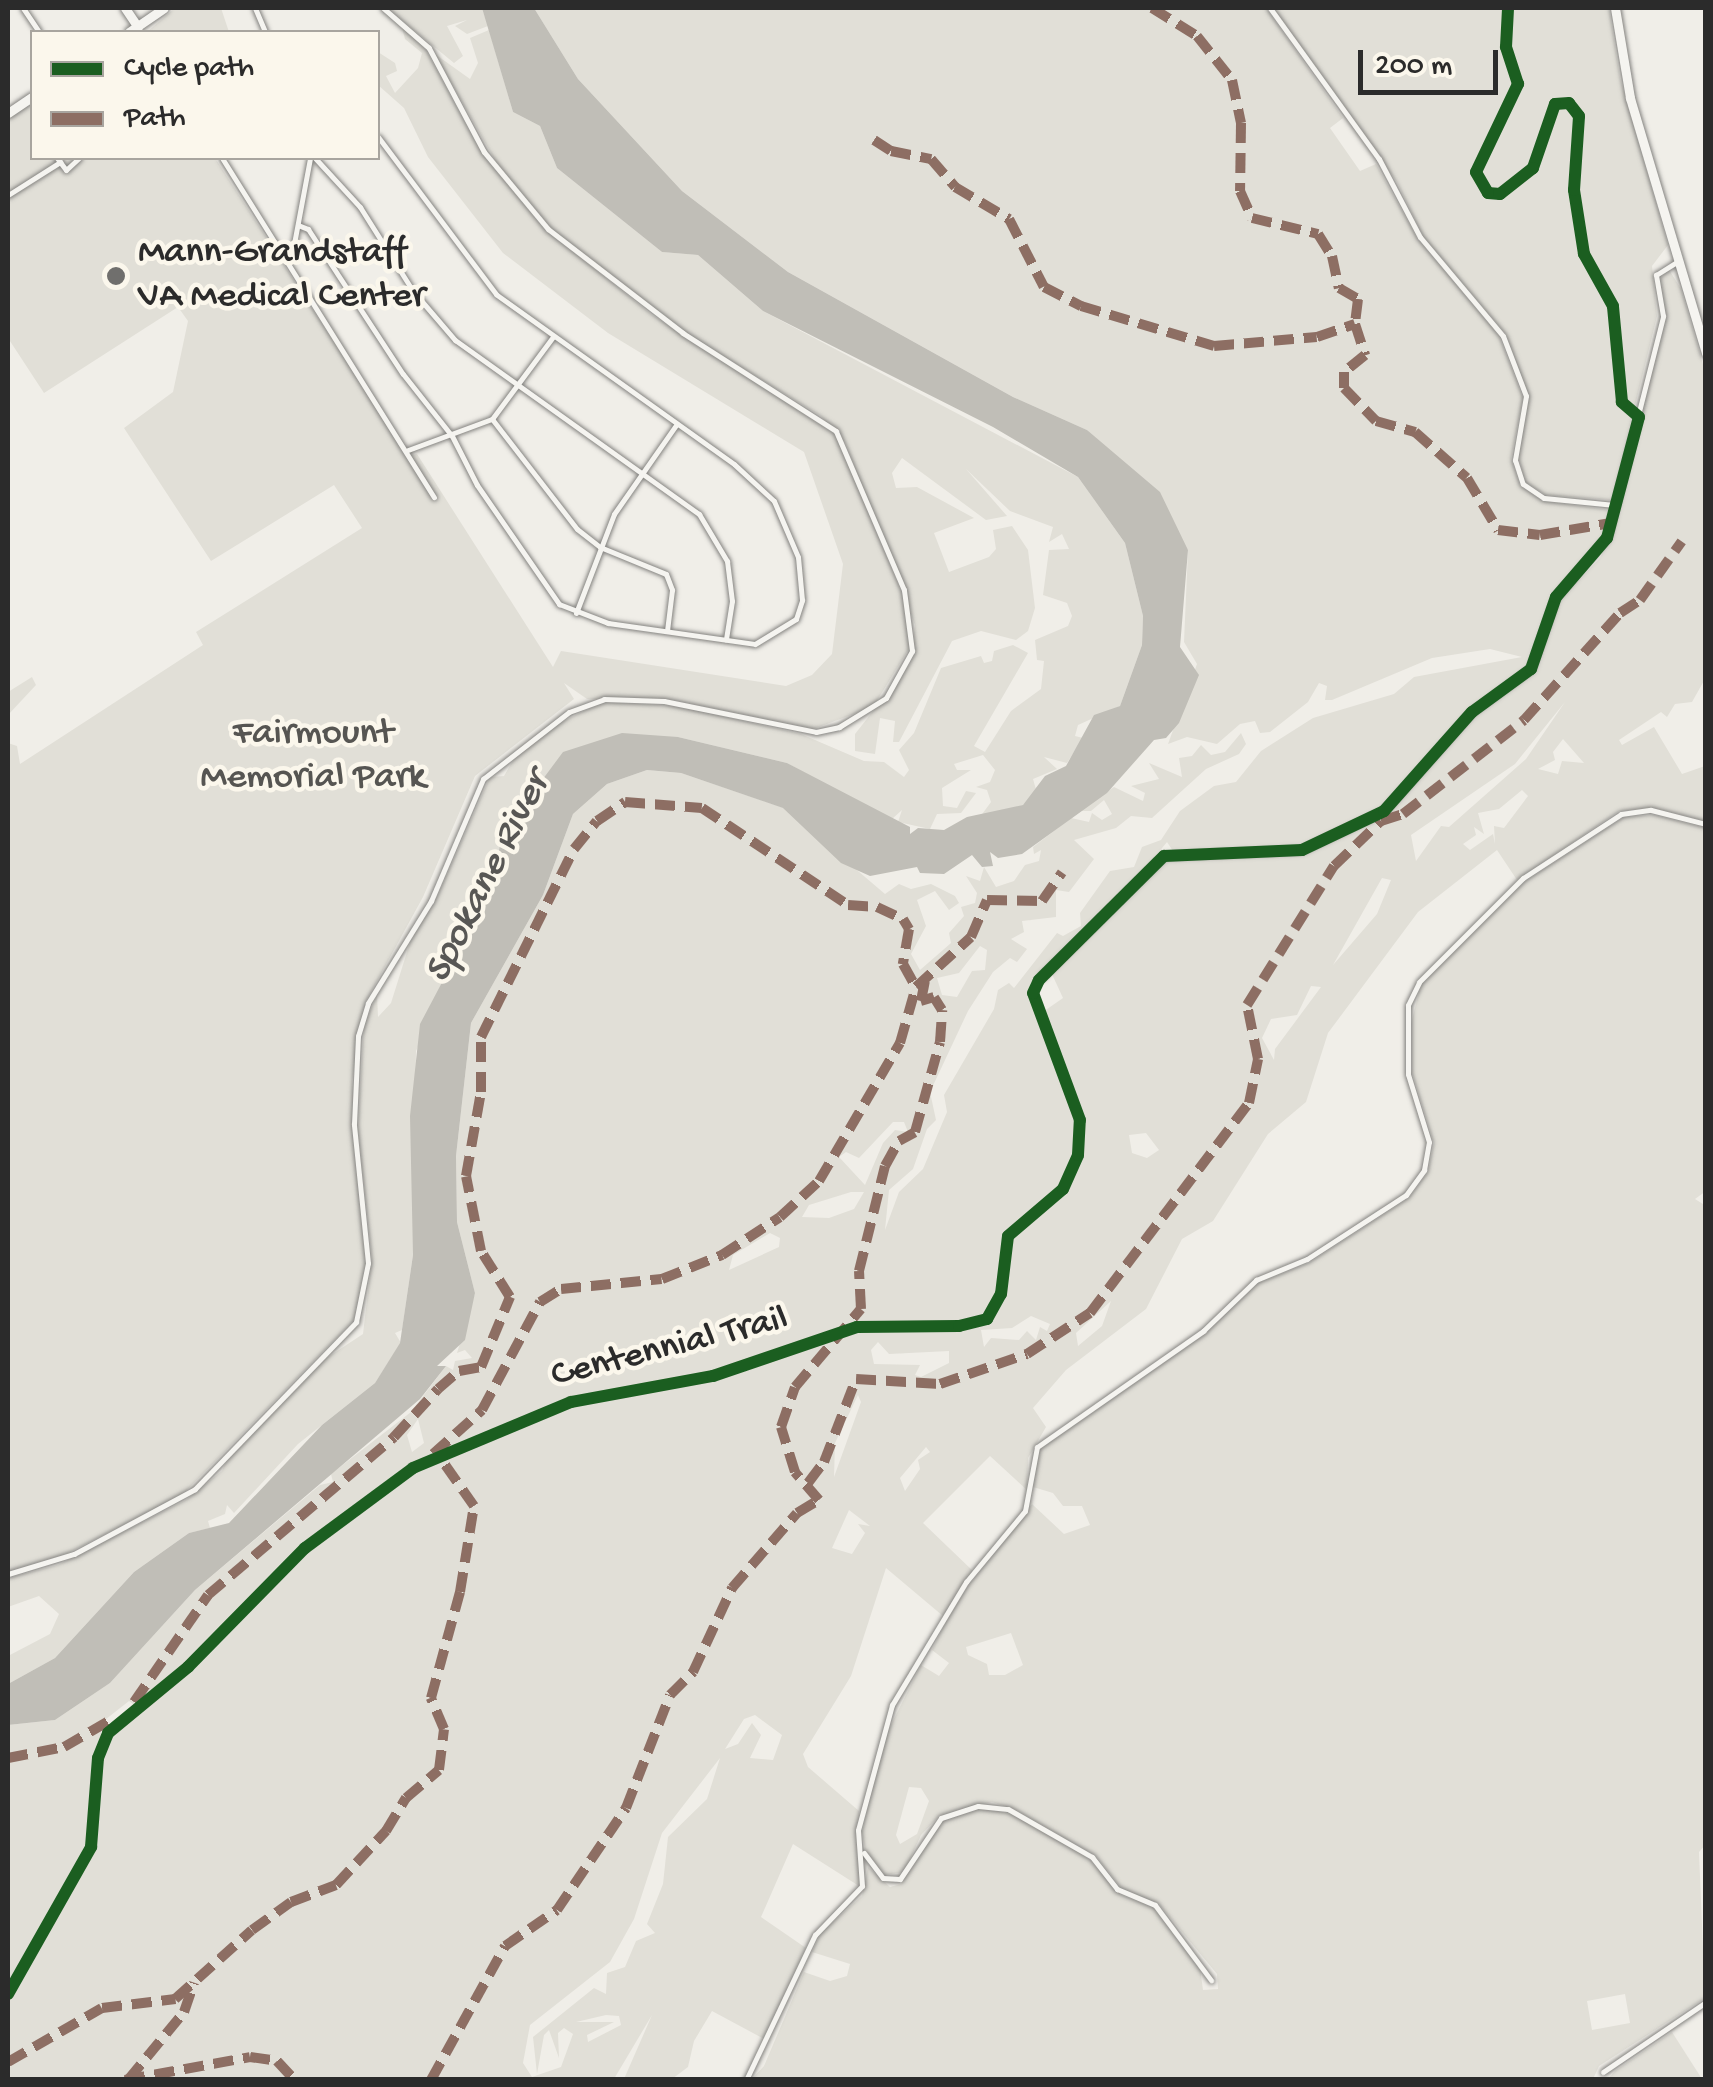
<!DOCTYPE html>
<html>
<head>
<meta charset="utf-8">
<style>
  body { margin:0 }
  #map { position:relative; width:1713px; height:2087px; overflow:hidden; background:#f0eee8; font-family:"Gochi Hand",sans-serif }
  div>[style] { position:absolute }
  .built>* { inset:0; background:#e1dfd7 }
  .water>* { inset:0; background:#c0beb7 }
  .roads { filter:drop-shadow(0 0 2px #848380) drop-shadow(0 0 2px #848380) }
  .street>* { height:5px; margin:-2.5px; padding:0 2.5px; transform-origin:2.5px; border-radius:2.5px; background:#f5f4f0 }
  .secondary>* { height:9px; margin:-4.5px; padding:0 4.5px; transform-origin:4.5px; border-radius:4.5px; background:#f5f4f0 }
  .quiet>* { height:10px; margin-top:-5px; transform-origin:0; background:repeating-linear-gradient(90deg,#8d6e63 0 20px,transparent 0 30px) }
  .cycleway>* { height:12px; margin:-6px; padding:0 6px; transform-origin:6px; border-radius:6px; background:#1b5e20 }
  .dots>* { width:28px; height:28px; translate:-50% -50%; box-sizing:border-box; border:5px solid #fbf7ec; border-radius:50% }
  span { translate:-50% -50%; white-space:nowrap; text-align:center; line-height:1.15; -webkit-text-stroke:9px #fbf7ec; paint-order:stroke }
  .poi-label { font-size:38px; color:#2b2b2b }
  .left { translate:0 -50%; text-align:left }
  .park-label { font-size:38px; color:#565552 }
  .street-label { font-size:38px; color:#2b2b2b }
  .water-label { font-size:40px; color:#585755; font-style:italic }
  .frame { position:absolute; inset:0; border:10px solid #2b2b2b; pointer-events:none }
  .legend { position:absolute; left:30px; top:30px; width:350px; height:130px; box-sizing:border-box; background:#fbf7ec; border:2px solid #a8a59f; margin:0; padding:12px 18px; list-style:none; font-size:30px; color:#2b2b2b }
  .legend li { display:flex; align-items:center; gap:20px; height:50px }
  .legend b { width:50px; border:2px solid #a8a59f }
  .scale { position:absolute; left:1358px; top:50px; width:140px; height:45px; box-sizing:border-box; border:5px solid #2b2b2b; border-top:0; padding-left:12px; font-size:30px; line-height:35px; white-space:nowrap; color:#2b2b2b; -webkit-text-stroke:8px #fbf7ec; paint-order:stroke }
</style>
</head>
<body>
<div id="map">
  <div class="built">
    <div style="clip-path:polygon(175px 8px,221px 8px,229px 32px,147px 32px)"></div>
    <div style="clip-path:polygon(387px 8px,482px 8px,488px 26px,467px 34px,455px 26px,467px 20px,447px 26px,463px 56px,454px 63px)"></div>
    <div style="clip-path:polygon(evenodd,534px 8px,1266px 8px,1343px 118px,1330px 128px,1360px 171px,1376px 164px,1417px 238px,1499px 336px,1523px 398px,1511px 458px,1520px 486px,1543px 501px,1609px 510px,1597px 554px,1554px 598px,1527px 670px,1466px 715px,1398px 797px,1313px 845px,1173px 851px,1167px 842px,1119px 900px,1031px 983px,1030px 1000px,1040px 1014px,1063px 998px,1051px 972px,1167px 857px,1305px 853px,1358px 830px,1393px 809px,1467px 722px,1533px 671px,1559px 601px,1600px 558px,1609px 539px,1663px 324px,1660px 280px,1668px 268px,1681px 289px,1705px 371px,1705px 679px,1692px 702px,1675px 704px,1667px 717px,1661px 712px,1619px 740px,1622px 745px,1654px 727px,1682px 774px,1705px 766px,1705px 821px,1654px 808px,1619px 811px,1517px 880px,1497px 850px,1418px 912px,1328px 1033px,1306px 1102px,1268px 1134px,1213px 1221px,1182px 1239px,1146px 1309px,1066px 1370px,1033px 1408px,1046px 1427px,1028px 1458px,1027px 1490px,990px 1456px,923px 1523px,973px 1571px,943px 1616px,886px 1568px,851px 1676px,803px 1754px,808px 1767px,859px 1811px,863px 1875px,859px 1886px,793px 1844px,761px 1917px,806px 1948px,766px 2040px,712px 2011px,694px 2041px,688px 2067px,672px 2079px,624px 2079px,652px 2015px,614px 2079px,8px 2079px,8px 1725px,55px 1720px,110px 1683px,195px 1590px,320px 1485px,333px 1482px,331px 1474px,411px 1412px,446px 1366px,453px 1370px,455px 1361px,472px 1358px,465px 1350px,457px 1353px,475px 1293px,457px 1222px,456px 1156px,471px 1023px,543px 895px,573px 814px,607px 784px,647px 770px,681px 773px,784px 808px,885px 894px,899px 884px,911px 889px,931px 884px,955px 896px,959px 903px,949px 910px,935px 891px,917px 900px,926px 926px,911px 954px,920px 970px,951px 943px,949px 933px,964px 916px,961px 907px,975px 903px,977px 893px,966px 876px,980px 881px,984px 867px,996px 887px,1014px 881px,1025px 865px,1039px 861px,1041px 850px,1034px 854px,1033px 847px,1071px 818px,1089px 822px,1092px 813px,1102px 820px,1112px 814px,1104px 800px,1091px 811px,1079px 811px,1114px 787px,1143px 801px,1145px 793px,1131px 786px,1159px 779px,1149px 763px,1182px 777px,1179px 758px,1192px 756px,1201px 745px,1211px 755px,1225px 752px,1241px 733px,1246px 744px,1239px 754px,1206px 769px,1152px 818px,1131px 816px,1116px 828px,1074px 840px,1094px 859px,1069px 892px,1056px 890px,1056px 917px,1022px 921px,1024px 932px,1011px 939px,1027px 949px,1017px 962px,1010px 958px,993px 972px,968px 1011px,930px 1092px,936px 1120px,927px 1129px,913px 1169px,889px 1190px,885px 1230px,899px 1192px,923px 1169px,947px 1112px,944px 1095px,994px 1009px,998px 990px,1009px 983px,1014px 988px,1057px 933px,1063px 936px,1081px 926px,1080px 913px,1110px 871px,1134px 867px,1142px 847px,1161px 840px,1180px 811px,1214px 786px,1236px 782px,1261px 751px,1313px 718px,1394px 694px,1414px 677px,1522px 657px,1490px 649px,1432px 658px,1332px 700px,1325px 700px,1327px 686px,1319px 683px,1308px 702px,1270px 732px,1260px 733px,1255px 721px,1240px 724px,1217px 744px,1187px 737px,1168px 744px,1197px 664px,1184px 642px,1188px 550px,1087px 430px,1013px 397px,788px 272px,682px 191px,578px 79px,534px 8px,1565px 702px,1526px 759px,1449px 827px,1441px 826px,1416px 861px,1411px 835px,1515px 764px,1565px 702px,534px 8px,1563px 739px,1584px 763px,1562px 761px,1558px 774px,1538px 769px,1555px 760px,1553px 752px,1563px 739px,534px 8px,1522px 790px,1528px 796px,1504px 828px,1494px 826px,1495px 844px,1493px 834px,1470px 850px,1463px 844px,1476px 835px,1474px 827px,1484px 834px,1478px 813px,1499px 809px,1522px 790px,534px 8px,1382px 878px,1391px 880px,1377px 914px,1333px 965px,1382px 878px,534px 8px,980px 946px,987px 950px,985px 970px,972px 971px,957px 997px,942px 995px,937px 978px,959px 973px,980px 946px,534px 8px,1311px 986px,1321px 987px,1275px 1049px,1274px 1060px,1262px 1038px,1271px 1019px,1297px 1015px,1311px 986px,534px 8px,893px 1122px,904px 1122px,908px 1132px,895px 1130px,883px 1143px,865px 1185px,839px 1157px,846px 1152px,859px 1158px,893px 1122px,534px 8px,1146px 1133px,1159px 1150px,1147px 1158px,1132px 1153px,1129px 1135px,1146px 1133px,534px 8px,851px 1192px,864px 1192px,854px 1209px,829px 1218px,802px 1217px,809px 1205px,851px 1192px,534px 8px,770px 1233px,780px 1238px,779px 1247px,729px 1270px,733px 1255px,770px 1233px,534px 8px,1111px 1301px,1102px 1326px,1078px 1346px,1076px 1333px,1111px 1301px,534px 8px,1031px 1316px,1050px 1324px,1047px 1331px,1040px 1327px,1036px 1340px,1027px 1331px,1019px 1340px,991px 1338px,984px 1347px,981px 1330px,1012px 1328px,1031px 1316px,534px 8px,878px 1342px,889px 1354px,949px 1351px,949px 1363px,921px 1377px,915px 1375px,920px 1365px,874px 1364px,871px 1350px,878px 1342px,534px 8px,858px 1395px,861px 1402px,834px 1477px,835px 1443px,858px 1395px,534px 8px,418px 1419px,424px 1443px,412px 1452px,407px 1435px,418px 1419px,534px 8px,926px 1447px,930px 1452px,918px 1460px,920px 1469px,905px 1491px,900px 1478px,926px 1447px,534px 8px,849px 1510px,870px 1526px,858px 1524px,865px 1533px,852px 1554px,832px 1548px,849px 1510px,534px 8px,129px 1701px,144px 1712px,127px 1717px,108px 1740px,101px 1737px,101px 1723px,129px 1701px,534px 8px,755px 1715px,782px 1735px,773px 1760px,750px 1758px,761px 1735px,752px 1723px,738px 1744px,725px 1749px,744px 1719px,755px 1715px,534px 8px,720px 1758px,707px 1799px,668px 1837px,663px 1884px,647px 1924px,655px 1933px,636px 1941px,625px 1967px,607px 1973px,606px 1994px,594px 1988px,533px 2037px,537px 2074px,544px 2035px,549px 2030px,559px 2058px,558px 2033px,564px 2028px,573px 2034px,561px 2067px,532px 2077px,523px 2063px,530px 2025px,610px 1962px,634px 1919px,662px 1833px,720px 1758px,534px 8px,606px 2015px,619px 2016px,621px 2025px,588px 2042px,587px 2035px,614px 2022px,576px 2022px,606px 2015px)"></div>
    <div style="clip-path:polygon(1273px 8px,1609px 8px,1620px 78px,1668px 245px,1652px 266px,1657px 316px,1612px 500px,1546px 495px,1525px 482px,1518px 455px,1528px 394px,1506px 334px,1423px 236px,1397px 182px)"></div>
    <div style="clip-path:polygon(402px 27px,426px 50px,481px 152px,546px 230px,652px 315px,836px 435px,906px 603px,910px 647px,873px 707px,813px 729px,673px 700px,587px 699px,564px 683px,574px 699px,475px 776px,423px 897px,366px 1001px,352px 1080px,366px 1265px,365px 1290px,353px 1321px,182px 1495px,66px 1554px,8px 1572px,8px 743px,17px 746px,20px 764px,203px 645px,196px 632px,362px 528px,334px 485px,211px 561px,124px 428px,173px 392px,188px 321px,178px 307px,44px 393px,8px 338px,8px 119px,32px 103px,32px 158px,215px 158px,407px 456px,417px 454px,553px 667px,561px 651px,786px 686px,812px 675px,832px 654px,843px 564px,804px 452px,608px 333px,503px 253px,428px 157px,404px 108px,378px 85px,378px 52px,395px 63px,397px 71px,386px 76px,395px 93px,418px 68px,422px 53px,405px 39px)"></div>
    <div style="clip-path:polygon(489px 30px,513px 112px,540px 126px,557px 168px,662px 252px,698px 255px,763px 311px,1078px 477px,1125px 543px,1143px 616px,1142px 645px,1120px 706px,1078px 725px,1075px 736px,1083px 738px,1067px 763px,1044px 757px,1057px 769px,1033px 779px,1037px 793px,1023px 805px,1000px 813px,980px 817px,991px 802px,987px 790px,976px 787px,990px 782px,995px 770px,983px 755px,954px 764px,957px 770px,971px 770px,942px 788px,943px 806px,957px 808px,966px 791px,976px 793px,961px 813px,937px 814px,930px 829px,898px 822px,902px 810px,892px 819px,875px 813px,787px 763px,678px 737px,502px 834px,492px 888px,416px 1051px,413px 1255px,402px 1330px,395px 1333px,401px 1343px,375px 1383px,298px 1444px,234px 1513px,227px 1505px,225px 1514px,208px 1521px,210px 1528px,189px 1533px,134px 1572px,55px 1658px,8px 1684px,8px 1656px,50px 1634px,59px 1614px,39px 1596px,8px 1607px,8px 1578px,58px 1565px,186px 1500px,222px 1471px,228px 1457px,319px 1363px,363px 1334px,372px 1258px,358px 1131px,364px 1025px,377px 995px,378px 1017px,391px 1003px,412px 936px,438px 895px,490px 777px,504px 776px,517px 754px,546px 730px,602px 702px,677px 706px,801px 734px,864px 761px,884px 762px,904px 777px,909px 770px,899px 750px,914px 733px,941px 668px,981px 656px,984px 663px,992px 661px,994px 651px,1013px 645px,1028px 653px,974px 746px,985px 752px,1011px 711px,1041px 689px,1044px 661px,1037px 660px,1035px 640px,1068px 626px,1072px 616px,1067px 603px,1043px 595px,1049px 550px,1069px 549px,1062px 534px,1049px 542px,1053px 527px,1010px 511px,966px 469px,1007px 516px,986px 520px,902px 458px,892px 473px,896px 488px,917px 487px,974px 518px,934px 533px,949px 572px,989px 557px,996px 549px,993px 530px,1012px 526px,1028px 550px,1035px 608px,1028px 631px,1016px 640px,981px 631px,952px 641px,899px 742px,893px 742px,895px 721px,880px 718px,875px 754px,855px 751px,855px 734px,910px 664px,915px 625px,846px 444px,821px 416px,684px 332px,553px 231px,503px 174px,435px 54px,470px 79px,478px 63px,470px 38px)"></div>
    <div style="clip-path:polygon(32px 677px,36px 685px,8px 715px,8px 692px)"></div>
    <div style="clip-path:polygon(evenodd,1654px 815px,1705px 828px,1706px 1191px,1695px 1199px,1706px 1206px,1706px 1844px,1699px 1852px,1705px 1998px,1599px 2066px,1593px 2079px,751px 2080px,764px 2066px,804px 1972px,830px 1981px,847px 1976px,850px 1964px,812px 1952px,821px 1933px,862px 1896px,868px 1867px,890px 1887px,901px 1884px,942px 1820px,985px 1807px,1020px 1817px,1089px 1859px,1121px 1895px,1153px 1907px,1200px 1968px,1203px 1990px,1218px 1989px,1217px 1974px,1159px 1904px,1123px 1890px,1096px 1856px,1016px 1810px,992px 1802px,939px 1816px,921px 1835px,904px 1872px,884px 1875px,865px 1849px,862px 1832px,883px 1741px,921px 1665px,939px 1676px,949px 1663px,932px 1650px,955px 1603px,1032px 1504px,1064px 1534px,1090px 1525px,1082px 1506px,1063px 1506px,1053px 1493px,1033px 1487px,1039px 1449px,1204px 1334px,1258px 1283px,1309px 1263px,1409px 1198px,1428px 1172px,1434px 1143px,1412px 1072px,1411px 1024px,1421px 984px,1521px 884px,1624px 817px,1654px 815px,1011px 1633px,1023px 1665px,1005px 1675px,989px 1675px,987px 1664px,968px 1655px,966px 1647px,1011px 1633px,1654px 815px,909px 1787px,921px 1788px,929px 1801px,917px 1834px,900px 1844px,896px 1835px,909px 1787px,1654px 815px,1625px 1994px,1630px 2023px,1592px 2030px,1587px 2001px,1625px 1994px)"></div>
    <div style="clip-path:polygon(1672px 2032px,1702px 2079px,1608px 2079px,1615px 2071px)"></div>
  </div>
  <div class="water">
    <div style="clip-path:polygon(482px 8px,534px 8px,578px 79px,682px 191px,788px 272px,1013px 397px,1087px 430px,1160px 492px,1188px 550px,1180px 647px,1199px 675px,1179px 723px,1166px 738px,1154px 740px,1107px 793px,1022px 854px,998px 858px,990px 852px,993px 866px,982px 867px,972px 855px,944px 874px,920px 873px,917px 867px,870px 876px,841px 863px,783px 808px,681px 773px,647px 770px,607px 784px,573px 814px,543px 895px,471px 1023px,456px 1156px,457px 1222px,475px 1293px,465px 1340px,437px 1366px,446px 1366px,420px 1399px,195px 1590px,110px 1683px,55px 1720px,8px 1725px,8px 1684px,55px 1658px,134px 1572px,189px 1533px,229px 1523px,322px 1425px,375px 1383px,400px 1343px,413px 1255px,410px 1116px,420px 1024px,492px 888px,502px 834px,563px 752px,622px 733px,678px 737px,787px 763px,910px 827px,910px 834px,918px 828px,944px 830px,967px 817px,1023px 805px,1045px 776px,1066px 766px,1094px 715px,1120px 706px,1142px 645px,1143px 616px,1125px 543px,1078px 477px,993px 427px,763px 311px,698px 255px,662px 252px,557px 168px,540px 126px,513px 112px)"></div>
  </div>
  <div class="roads">
    <div class="street">
      <div style="left:23px;top:8px;width:29px;rotate:56deg"></div>
      <div style="left:255px;top:8px;width:26px;rotate:67deg"></div>
      <div style="left:1270px;top:8px;width:186px;rotate:54.2deg"></div>
      <div style="left:1379px;top:159px;width:88px;rotate:62.3deg"></div>
      <div style="left:1420px;top:237px;width:129px;rotate:50deg"></div>
      <div style="left:1503px;top:336px;width:64px;rotate:69deg"></div>
      <div style="left:1526px;top:396px;width:65px;rotate:99.8deg"></div>
      <div style="left:1515px;top:460px;width:25px;rotate:72deg"></div>
      <div style="left:1523px;top:484px;width:25px;rotate:34deg"></div>
      <div style="left:1544px;top:498px;width:71px;rotate:5.6deg"></div>
      <div style="left:57px;top:158px;width:15px;rotate:53deg"></div>
      <div style="left:66px;top:170px;width:18px;rotate:-43deg"></div>
      <div style="left:222px;top:158px;width:400px;rotate:58deg"></div>
      <div style="left:315px;top:158px;width:67px;rotate:47.4deg"></div>
      <div style="left:360px;top:207px;width:99px;rotate:57.8deg"></div>
      <div style="left:413px;top:291px;width:65px;rotate:49.4deg"></div>
      <div style="left:455px;top:340px;width:300px;rotate:35.5deg"></div>
      <div style="left:699px;top:514px;width:55px;rotate:59.2deg"></div>
      <div style="left:727px;top:561px;width:40px;rotate:82.9deg"></div>
      <div style="left:732px;top:601px;width:39px;rotate:99deg"></div>
      <div style="left:8px;top:195px;width:62px;rotate:-32.4deg"></div>
      <div style="left:298px;top:225px;width:11px;rotate:22deg"></div>
      <div style="left:308px;top:229px;width:173px;rotate:56.8deg"></div>
      <div style="left:403px;top:374px;width:79px;rotate:51.7deg"></div>
      <div style="left:452px;top:436px;width:55px;rotate:63deg"></div>
      <div style="left:477px;top:485px;width:145px;rotate:55.4deg"></div>
      <div style="left:559px;top:604px;width:53px;rotate:21.2deg"></div>
      <div style="left:608px;top:623px;width:148px;rotate:8.1deg"></div>
      <div style="left:755px;top:644px;width:48px;rotate:-31.4deg"></div>
      <div style="left:796px;top:619px;width:20px;rotate:-72deg"></div>
      <div style="left:802px;top:600px;width:43px;rotate:-95.3deg"></div>
      <div style="left:798px;top:557px;width:61px;rotate:-113.2deg"></div>
      <div style="left:774px;top:501px;width:54px;rotate:-137.2deg"></div>
      <div style="left:734px;top:464px;width:292px;rotate:-144.5deg"></div>
      <div style="left:496px;top:294px;width:196px;rotate:-126.9deg"></div>
      <div style="left:284px;top:255px;width:11px;rotate:-34deg"></div>
      <div style="left:293px;top:249px;width:93px;rotate:-79.4deg"></div>
      <div style="left:492px;top:419px;width:139px;rotate:52.3deg"></div>
      <div style="left:577px;top:529px;width:29px;rotate:38deg"></div>
      <div style="left:600px;top:547px;width:71px;rotate:22.2deg"></div>
      <div style="left:666px;top:574px;width:17px;rotate:69deg"></div>
      <div style="left:672px;top:590px;width:41px;rotate:97deg"></div>
      <div style="left:408px;top:450px;width:90px;rotate:-20.3deg"></div>
      <div style="left:492px;top:419px;width:102px;rotate:-53.4deg"></div>
      <div style="left:576px;top:613px;width:106px;rotate:-69deg"></div>
      <div style="left:614px;top:514px;width:108px;rotate:-55.1deg"></div>
      <div style="left:1041px;top:977px;width:173px;rotate:-44.5deg"></div>
      <div style="left:1164px;top:856px;width:138px;rotate:-2.5deg"></div>
      <div style="left:1302px;top:850px;width:91px;rotate:-25.4deg"></div>
      <div style="left:1384px;top:811px;width:132px;rotate:-48.4deg"></div>
      <div style="left:1472px;top:712px;width:73px;rotate:-36.1deg"></div>
      <div style="left:1531px;top:669px;width:76px;rotate:-70.9deg"></div>
      <div style="left:1556px;top:597px;width:78px;rotate:-49.2deg"></div>
      <div style="left:1607px;top:538px;width:229px;rotate:-75.8deg"></div>
      <div style="left:1663px;top:316px;width:42px;rotate:-99.7deg"></div>
      <div style="left:1656px;top:275px;width:26px;rotate:-32deg"></div>
      <div style="left:8px;top:1574px;width:69px;rotate:-16.9deg"></div>
      <div style="left:74px;top:1554px;width:137px;rotate:-28.2deg"></div>
      <div style="left:195px;top:1489px;width:232px;rotate:-46deg"></div>
      <div style="left:356px;top:1322px;width:60px;rotate:-78.5deg"></div>
      <div style="left:368px;top:1263px;width:140px;rotate:-95.8deg"></div>
      <div style="left:354px;top:1124px;width:88px;rotate:-87.4deg"></div>
      <div style="left:358px;top:1036px;width:34px;rotate:-73deg"></div>
      <div style="left:368px;top:1003px;width:120px;rotate:-58.3deg"></div>
      <div style="left:431px;top:901px;width:133px;rotate:-66.9deg"></div>
      <div style="left:483px;top:779px;width:109px;rotate:-37.9deg"></div>
      <div style="left:569px;top:712px;width:37px;rotate:-20deg"></div>
      <div style="left:604px;top:699px;width:60px;rotate:1.9deg"></div>
      <div style="left:664px;top:701px;width:155px;rotate:11.5deg"></div>
      <div style="left:816px;top:732px;width:24px;rotate:-12deg"></div>
      <div style="left:839px;top:727px;width:55px;rotate:-31.7deg"></div>
      <div style="left:886px;top:698px;width:54px;rotate:-61deg"></div>
      <div style="left:912px;top:651px;width:62px;rotate:-97.5deg"></div>
      <div style="left:904px;top:590px;width:173px;rotate:-113.2deg"></div>
      <div style="left:836px;top:431px;width:182px;rotate:-147.4deg"></div>
      <div style="left:683px;top:333px;width:170px;rotate:-142.4deg"></div>
      <div style="left:548px;top:229px;width:100px;rotate:-129.7deg"></div>
      <div style="left:484px;top:152px;width:118px;rotate:-117.9deg"></div>
      <div style="left:429px;top:48px;width:61px;rotate:-139deg"></div>
      <div style="left:864px;top:1853px;width:31px;rotate:53deg"></div>
      <div style="left:883px;top:1878px;width:17px;rotate:3deg"></div>
      <div style="left:900px;top:1879px;width:73px;rotate:-56.1deg"></div>
      <div style="left:941px;top:1818px;width:39px;rotate:-18deg"></div>
      <div style="left:978px;top:1806px;width:30px;rotate:6deg"></div>
      <div style="left:1008px;top:1809px;width:97px;rotate:29.7deg"></div>
      <div style="left:1092px;top:1857px;width:41px;rotate:52deg"></div>
      <div style="left:1117px;top:1889px;width:41px;rotate:22.8deg"></div>
      <div style="left:1155px;top:1905px;width:94px;rotate:53.3deg"></div>
      <div style="left:1603px;top:2072px;width:125px;rotate:-34.2deg"></div>
      <div style="left:746px;top:2080px;width:161px;rotate:-64.6deg"></div>
      <div style="left:815px;top:1935px;width:68px;rotate:-46.2deg"></div>
      <div style="left:862px;top:1886px;width:56px;rotate:-94.1deg"></div>
      <div style="left:858px;top:1830px;width:130px;rotate:-74.8deg"></div>
      <div style="left:892px;top:1705px;width:144px;rotate:-59deg"></div>
      <div style="left:966px;top:1582px;width:92px;rotate:-50.3deg"></div>
      <div style="left:1025px;top:1511px;width:65px;rotate:-79.4deg"></div>
      <div style="left:1037px;top:1447px;width:203px;rotate:-34.9deg"></div>
      <div style="left:1203px;top:1331px;width:74px;rotate:-43.9deg"></div>
      <div style="left:1256px;top:1280px;width:55px;rotate:-22.4deg"></div>
      <div style="left:1307px;top:1259px;width:118px;rotate:-32.9deg"></div>
      <div style="left:1406px;top:1195px;width:31px;rotate:-54deg"></div>
      <div style="left:1424px;top:1170px;width:28px;rotate:-80deg"></div>
      <div style="left:1429px;top:1142px;width:71px;rotate:-107.2deg"></div>
      <div style="left:1408px;top:1074px;width:69px;rotate:-90deg"></div>
      <div style="left:1408px;top:1005px;width:25px;rotate:-64deg"></div>
      <div style="left:1419px;top:982px;width:147px;rotate:-45deg"></div>
      <div style="left:1523px;top:878px;width:117px;rotate:-33.1deg"></div>
      <div style="left:1621px;top:814px;width:30px;rotate:-8deg"></div>
      <div style="left:1651px;top:810px;width:57px;rotate:14.3deg"></div>
    </div>
    <div class="secondary">
      <div style="left:125px;top:8px;width:23px;rotate:56deg"></div>
      <div style="left:1615px;top:8px;width:91px;rotate:80.5deg"></div>
      <div style="left:1630px;top:98px;width:266px;rotate:73.4deg"></div>
      <div style="left:129px;top:32px;width:42px;rotate:-34.4deg"></div>
      <div style="left:8px;top:113px;width:29px;rotate:-34deg"></div>
    </div>
  </div>
  <div class="quiet">
    <div style="left:1152px;top:8px;width:53px;rotate:31.9deg"></div>
    <div style="left:1197px;top:36px;width:56px;rotate:51.5deg"></div>
    <div style="left:1232px;top:80px;width:44px;rotate:78.2deg"></div>
    <div style="left:1241px;top:123px;width:68px;rotate:90.8deg"></div>
    <div style="left:1240px;top:191px;width:30px;rotate:66deg"></div>
    <div style="left:1252px;top:218px;width:68px;rotate:13.6deg"></div>
    <div style="left:1318px;top:234px;width:26px;rotate:58deg"></div>
    <div style="left:1332px;top:256px;width:33px;rotate:78deg"></div>
    <div style="left:1339px;top:288px;width:22px;rotate:30deg"></div>
    <div style="left:1358px;top:299px;width:25px;rotate:97deg"></div>
    <div style="left:1355px;top:324px;width:33px;rotate:72deg"></div>
    <div style="left:1365px;top:355px;width:27px;rotate:141deg"></div>
    <div style="left:1344px;top:372px;width:16px;rotate:90deg"></div>
    <div style="left:1344px;top:388px;width:46px;rotate:45.9deg"></div>
    <div style="left:1376px;top:421px;width:41px;rotate:15.8deg"></div>
    <div style="left:1415px;top:432px;width:69px;rotate:41.5deg"></div>
    <div style="left:1467px;top:478px;width:61px;rotate:59.2deg"></div>
    <div style="left:1498px;top:530px;width:42px;rotate:6.8deg"></div>
    <div style="left:1540px;top:535px;width:72px;rotate:-9.6deg"></div>
    <div style="left:874px;top:140px;width:20px;rotate:33deg"></div>
    <div style="left:891px;top:151px;width:41px;rotate:11.3deg"></div>
    <div style="left:931px;top:159px;width:37px;rotate:49deg"></div>
    <div style="left:955px;top:187px;width:63px;rotate:30.7deg"></div>
    <div style="left:1009px;top:219px;width:76px;rotate:62.8deg"></div>
    <div style="left:1044px;top:287px;width:42px;rotate:27.2deg"></div>
    <div style="left:1081px;top:306px;width:139px;rotate:16.7deg"></div>
    <div style="left:1214px;top:346px;width:103px;rotate:-5deg"></div>
    <div style="left:1317px;top:337px;width:40px;rotate:-18.9deg"></div>
    <div style="left:433px;top:1454px;width:66px;rotate:-41.9deg"></div>
    <div style="left:482px;top:1410px;width:123px;rotate:-61.8deg"></div>
    <div style="left:540px;top:1302px;width:25px;rotate:-32deg"></div>
    <div style="left:561px;top:1289px;width:101px;rotate:-5.7deg"></div>
    <div style="left:662px;top:1279px;width:65px;rotate:-21.8deg"></div>
    <div style="left:722px;top:1255px;width:69px;rotate:-33.2deg"></div>
    <div style="left:780px;top:1217px;width:53px;rotate:-42.7deg"></div>
    <div style="left:819px;top:1181px;width:160px;rotate:-59.6deg"></div>
    <div style="left:900px;top:1043px;width:58px;rotate:-74.1deg"></div>
    <div style="left:916px;top:987px;width:74px;rotate:-42.3deg"></div>
    <div style="left:971px;top:937px;width:40px;rotate:-66.6deg"></div>
    <div style="left:987px;top:900px;width:55px;rotate:1deg"></div>
    <div style="left:1042px;top:901px;width:35px;rotate:-55deg"></div>
    <div style="left:808px;top:1483px;width:26px;rotate:-53deg"></div>
    <div style="left:824px;top:1462px;width:89px;rotate:-68.9deg"></div>
    <div style="left:856px;top:1379px;width:84px;rotate:3.4deg"></div>
    <div style="left:940px;top:1384px;width:92px;rotate:-19deg"></div>
    <div style="left:1027px;top:1354px;width:75px;rotate:-33.1deg"></div>
    <div style="left:1090px;top:1313px;width:263px;rotate:-52.9deg"></div>
    <div style="left:1249px;top:1103px;width:45px;rotate:-78.4deg"></div>
    <div style="left:1258px;top:1059px;width:55px;rotate:-101.5deg"></div>
    <div style="left:1247px;top:1005px;width:164px;rotate:-58deg"></div>
    <div style="left:1334px;top:866px;width:65px;rotate:-43.8deg"></div>
    <div style="left:1381px;top:821px;width:23px;rotate:-18deg"></div>
    <div style="left:1403px;top:814px;width:153px;rotate:-37.8deg"></div>
    <div style="left:1524px;top:720px;width:144px;rotate:-48.1deg"></div>
    <div style="left:1620px;top:613px;width:24px;rotate:-33deg"></div>
    <div style="left:1640px;top:600px;width:72px;rotate:-54.6deg"></div>
    <div style="left:134px;top:1702px;width:130px;rotate:-55.3deg"></div>
    <div style="left:208px;top:1595px;width:244px;rotate:-40.3deg"></div>
    <div style="left:394px;top:1437px;width:65px;rotate:-47.5deg"></div>
    <div style="left:438px;top:1389px;width:28px;rotate:-41deg"></div>
    <div style="left:459px;top:1371px;width:22px;rotate:-10deg"></div>
    <div style="left:481px;top:1367px;width:76px;rotate:-67.5deg"></div>
    <div style="left:510px;top:1297px;width:54px;rotate:-122.2deg"></div>
    <div style="left:481px;top:1251px;width:76px;rotate:-101.3deg"></div>
    <div style="left:466px;top:1176px;width:85px;rotate:-79.9deg"></div>
    <div style="left:481px;top:1092px;width:55px;rotate:-90deg"></div>
    <div style="left:481px;top:1037px;width:210px;rotate:-63.7deg"></div>
    <div style="left:574px;top:849px;width:36px;rotate:-51deg"></div>
    <div style="left:597px;top:821px;width:34px;rotate:-34deg"></div>
    <div style="left:625px;top:802px;width:77px;rotate:4.5deg"></div>
    <div style="left:702px;top:808px;width:175px;rotate:33.6deg"></div>
    <div style="left:848px;top:905px;width:29px;rotate:4deg"></div>
    <div style="left:877px;top:907px;width:29px;rotate:25deg"></div>
    <div style="left:903px;top:919px;width:12px;rotate:59deg"></div>
    <div style="left:909px;top:929px;width:36px;rotate:100deg"></div>
    <div style="left:903px;top:964px;width:26px;rotate:61deg"></div>
    <div style="left:8px;top:1758px;width:57px;rotate:-11.1deg"></div>
    <div style="left:64px;top:1747px;width:58px;rotate:-30.1deg"></div>
    <div style="left:8px;top:2062px;width:108px;rotate:-29.9deg"></div>
    <div style="left:102px;top:2008px;width:74px;rotate:-7deg"></div>
    <div style="left:175px;top:1999px;width:103px;rotate:-41.9deg"></div>
    <div style="left:252px;top:1930px;width:48px;rotate:-35.7deg"></div>
    <div style="left:291px;top:1902px;width:48px;rotate:-20.7deg"></div>
    <div style="left:336px;top:1885px;width:74px;rotate:-47.2deg"></div>
    <div style="left:386px;top:1831px;width:39px;rotate:-59deg"></div>
    <div style="left:406px;top:1798px;width:43px;rotate:-40.3deg"></div>
    <div style="left:439px;top:1770px;width:41px;rotate:-83deg"></div>
    <div style="left:444px;top:1729px;width:34px;rotate:-113deg"></div>
    <div style="left:431px;top:1698px;width:110px;rotate:-74.7deg"></div>
    <div style="left:460px;top:1592px;width:87px;rotate:-80.8deg"></div>
    <div style="left:474px;top:1506px;width:61px;rotate:-125deg"></div>
    <div style="left:125px;top:2080px;width:127px;rotate:-10.4deg"></div>
    <div style="left:250px;top:2057px;width:27px;rotate:8deg"></div>
    <div style="left:277px;top:2061px;width:26px;rotate:47deg"></div>
    <div style="left:128px;top:2080px;width:88px;rotate:-50.5deg"></div>
    <div style="left:184px;top:2012px;width:31px;rotate:-71deg"></div>
    <div style="left:431px;top:2080px;width:153px;rotate:-61.1deg"></div>
    <div style="left:505px;top:1946px;width:63px;rotate:-34.7deg"></div>
    <div style="left:557px;top:1910px;width:123px;rotate:-55.9deg"></div>
    <div style="left:626px;top:1808px;width:121px;rotate:-68.7deg"></div>
    <div style="left:670px;top:1695px;width:33px;rotate:-45deg"></div>
    <div style="left:693px;top:1672px;width:93px;rotate:-65.1deg"></div>
    <div style="left:732px;top:1588px;width:99px;rotate:-49.1deg"></div>
    <div style="left:797px;top:1513px;width:26px;rotate:-31deg"></div>
    <div style="left:819px;top:1500px;width:37px;rotate:-131deg"></div>
    <div style="left:795px;top:1472px;width:47px;rotate:-107.3deg"></div>
    <div style="left:781px;top:1427px;width:42px;rotate:-70.7deg"></div>
    <div style="left:795px;top:1387px;width:102px;rotate:-49.8deg"></div>
    <div style="left:861px;top:1309px;width:38px;rotate:-93deg"></div>
    <div style="left:859px;top:1271px;width:108px;rotate:-76.1deg"></div>
    <div style="left:885px;top:1166px;width:29px;rotate:-61deg"></div>
    <div style="left:899px;top:1141px;width:18px;rotate:-29deg"></div>
    <div style="left:915px;top:1132px;width:93px;rotate:-74.5deg"></div>
    <div style="left:940px;top:1042px;width:32px;rotate:-86deg"></div>
    <div style="left:942px;top:1010px;width:15px;rotate:-122deg"></div>
    <div style="left:934px;top:997px;width:14px;rotate:163deg"></div>
    <div style="left:921px;top:1001px;width:20px;rotate:-79deg"></div>
  </div>
  <div class="cycleway">
    <div style="left:8px;top:1994px;width:169px;rotate:-60.5deg"></div>
    <div style="left:91px;top:1847px;width:89px;rotate:-85.5deg"></div>
    <div style="left:98px;top:1758px;width:27px;rotate:-68deg"></div>
    <div style="left:108px;top:1733px;width:104px;rotate:-39.5deg"></div>
    <div style="left:188px;top:1667px;width:167px;rotate:-45.5deg"></div>
    <div style="left:305px;top:1548px;width:134px;rotate:-36.5deg"></div>
    <div style="left:413px;top:1468px;width:171px;rotate:-22.7deg"></div>
    <div style="left:571px;top:1402px;width:144px;rotate:-10.4deg"></div>
    <div style="left:713px;top:1376px;width:152px;rotate:-18.8deg"></div>
    <div style="left:857px;top:1327px;width:102px;rotate:-0.6deg"></div>
    <div style="left:959px;top:1326px;width:29px;rotate:-14deg"></div>
    <div style="left:987px;top:1319px;width:29px;rotate:-61deg"></div>
    <div style="left:1001px;top:1294px;width:58px;rotate:-83.1deg"></div>
    <div style="left:1008px;top:1236px;width:72px;rotate:-40.5deg"></div>
    <div style="left:1063px;top:1189px;width:37px;rotate:-66deg"></div>
    <div style="left:1078px;top:1155px;width:35px;rotate:-87deg"></div>
    <div style="left:1080px;top:1120px;width:135px;rotate:-110.3deg"></div>
    <div style="left:1033px;top:993px;width:14px;rotate:-65deg"></div>
    <div style="left:1039px;top:980px;width:176px;rotate:-44.8deg"></div>
    <div style="left:1164px;top:856px;width:138px;rotate:-2.5deg"></div>
    <div style="left:1302px;top:850px;width:91px;rotate:-25.4deg"></div>
    <div style="left:1384px;top:811px;width:132px;rotate:-48.4deg"></div>
    <div style="left:1472px;top:712px;width:73px;rotate:-36.1deg"></div>
    <div style="left:1531px;top:669px;width:76px;rotate:-70.9deg"></div>
    <div style="left:1556px;top:597px;width:78px;rotate:-49.2deg"></div>
    <div style="left:1607px;top:538px;width:125px;rotate:-75.2deg"></div>
    <div style="left:1639px;top:417px;width:23px;rotate:-139deg"></div>
    <div style="left:1622px;top:402px;width:96px;rotate:-95.4deg"></div>
    <div style="left:1613px;top:306px;width:60px;rotate:-119.1deg"></div>
    <div style="left:1584px;top:254px;width:65px;rotate:-98.9deg"></div>
    <div style="left:1574px;top:190px;width:74px;rotate:-86.1deg"></div>
    <div style="left:1579px;top:116px;width:16px;rotate:-128deg"></div>
    <div style="left:1569px;top:103px;width:14px;rotate:176deg"></div>
    <div style="left:1555px;top:104px;width:68px;rotate:109deg"></div>
    <div style="left:1533px;top:168px;width:42px;rotate:141.8deg"></div>
    <div style="left:1500px;top:194px;width:12px;rotate:-175deg"></div>
    <div style="left:1488px;top:193px;width:24px;rotate:-120deg"></div>
    <div style="left:1476px;top:172px;width:98px;rotate:-64.5deg"></div>
    <div style="left:1518px;top:84px;width:39px;rotate:-108deg"></div>
    <div style="left:1506px;top:47px;width:39px;rotate:-87deg"></div>
  </div>
  <div class="dots">
    <div style="left:116px;top:276px;background:#706f6d"></div>
  </div>
  <div class="poi-label">
    <span class="left" style="left:138px;top:276px">Mann-Grandstaff<br>VA Medical Center</span>
  </div>
  <div class="park-label">
    <span style="left:313px;top:757px">Fairmount<br>Memorial Park</span>
  </div>
  <div class="street-label">
    <span style="left:670px;top:1349px;rotate:-14deg">Centennial Trail</span>
  </div>
  <div class="water-label">
    <span style="left:489px;top:878px;rotate:-63deg">Spokane River</span>
  </div>
  <div class="frame"></div>
  <ul class="legend">
  <li><b style="height:12px;background:#1b5e20"></b>Cycle path</li>
  <li><b style="height:12px;background:#8d6e63"></b>Path</li>
  </ul>
  <div class="scale">200 m</div>
</div>
</body>
</html>
